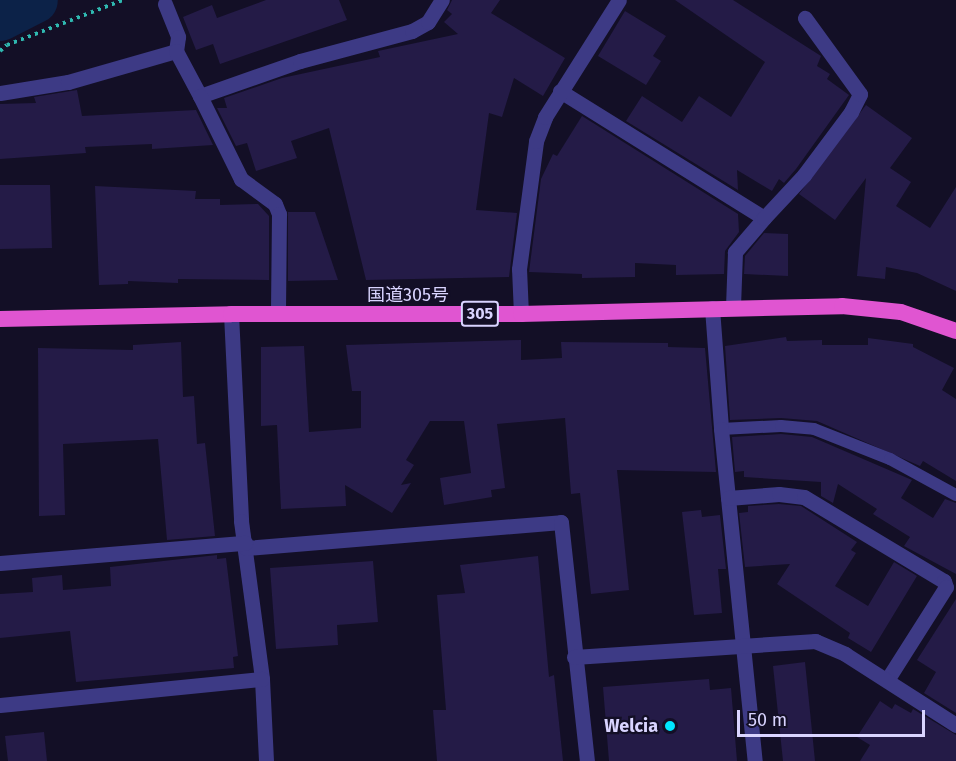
<!DOCTYPE html>
<html>
<head>
<meta charset="utf-8">
<style>
  body { margin:0 }
  #map { position:relative; width:956px; height:761px; overflow:hidden; background:#130f26; font-family:"Fira Sans","Noto Sans JP",sans-serif }
  div>[style] { position:absolute }
  .river>* { height:45px; margin:-22.5px; padding:0 22.5px; transform-origin:22.5px; border-radius:22.5px; background:#0c2248 }
  .building>* { inset:0; background:#241b47 }
  .path>* { height:4px; margin-top:-2px; transform-origin:0; background:repeating-linear-gradient(90deg,#2fb8b0 0 3px,transparent 0 7.5px) }
  .service>* { height:12px; margin:-6px; padding:0 6px; transform-origin:6px; border-radius:6px; background:#3d3a85 }
  .minor>* { height:15px; margin:-7.5px; padding:0 7.5px; transform-origin:7.5px; border-radius:7.5px; background:#3d3a85 }
  .trunk>* { height:16px; margin:-8px; padding:0 8px; transform-origin:8px; border-radius:8px; background:#e055d1 }
  .dots>* { width:16px; height:16px; translate:-50% -50%; box-sizing:border-box; border:3px solid #130f26; border-radius:50% }
  span { translate:-50% -50%; white-space:nowrap; text-align:center; line-height:1.15; -webkit-text-stroke:4.5px #130f26; paint-order:stroke }
  .shield-label span { padding:2px 4px; background:#130f26; border:2px solid; border-radius:4px; -webkit-text-stroke-width:0 }
  .shield-label { font-size:16px; color:#d9d4ff; font-weight:700 }
  .street-label { font-size:18px; color:#d9d4ff }
  .poi-label { font-size:18px; color:#d9d4ff; font-weight:700 }
  .right { translate:-100% -50%; text-align:right }
  .scale { position:absolute; left:737px; top:710px; width:188px; height:27px; box-sizing:border-box; border:3px solid #d9d4ff; border-top:0; padding-left:8px; font-size:18px; line-height:21px; white-space:nowrap; color:#d9d4ff; -webkit-text-stroke:4px #130f26; paint-order:stroke }
</style>
</head>
<body>
<div id="map">
  <div class="river">
    <div style="left:0;top:18px;width:39px;rotate:-27deg"></div>
  </div>
  <div class="building">
    <div style="clip-path:polygon(266px 0,339px 0,347px 20px,220px 64px,213px 44px,196px 50px,183px 17px,212px 5px,217px 18px)"></div>
    <div style="clip-path:polygon(452px 0,500px 0,491px 13px,565px 58px,543px 96px,514px 78px,502px 117px,489px 113px,476px 210px,517px 213px,509px 277px,366px 280px,329px 128px,291px 141px,297px 158px,256px 171px,247px 143px,236px 146px,217px 108px,227px 108px,224px 98px,282px 78px,380px 57px,378px 51px,458px 34px,444px 22px,452px 14px,447px 10px)"></div>
    <div style="clip-path:polygon(675px 0,733px 0,821px 56px,817px 66px,830px 74px,827px 79px,849px 95px,796px 169px,784px 183px,779px 179px,772px 191px,737px 170px,738px 190px,626px 121px,642px 96px,682px 122px,699px 96px,731px 117px,765px 62px)"></div>
    <div style="clip-path:polygon(625px 11px,666px 36px,653px 56px,661px 61px,646px 85px,598px 56px)"></div>
    <div style="clip-path:polygon(77px 90px,82px 116px,196px 110px,213px 145px,152px 149px,152px 144px,85px 147px,86px 153px,0 159px,0 104px,36px 103px,34px 97px)"></div>
    <div style="clip-path:polygon(866px 105px,912px 138px,890px 168px,911px 182px,896px 206px,930px 228px,956px 187px,956px 291px,917px 273px,886px 267px,885px 279px,857px 276px,866px 178px,835px 220px,799px 194px)"></div>
    <div style="clip-path:polygon(582px 116px,738px 214px,739px 232px,725px 251px,724px 274px,676px 275px,676px 265px,635px 263px,635px 277px,582px 278px,582px 274px,529px 272px,541px 179px,553px 154px,557px 156px)"></div>
    <div style="clip-path:polygon(0 185px,50px 185px,52px 248px,0 249px)"></div>
    <div style="clip-path:polygon(95px 186px,196px 191px,195px 199px,220px 199px,220px 205px,258px 204px,269px 216px,269px 280px,178px 279px,178px 283px,128px 281px,128px 284px,99px 285px)"></div>
    <div style="clip-path:polygon(288px 212px,315px 212px,338px 280px,288px 281px)"></div>
    <div style="clip-path:polygon(764px 233px,788px 234px,788px 276px,744px 274px,745px 256px)"></div>
    <div style="clip-path:polygon(786px 337px,787px 341px,822px 340px,822px 345px,868px 345px,868px 338px,913px 344px,913px 347px,954px 368px,942px 390px,956px 399px,956px 481px,923px 461px,920px 466px,817px 421px,781px 418px,730px 420px,725px 346px)"></div>
    <div style="clip-path:polygon(521px 340px,521px 360px,562px 358px,561px 342px,668px 343px,668px 347px,705px 348px,716px 472px,617px 470px,629px 590px,591px 594px,580px 493px,571px 494px,565px 418px,497px 424px,505px 488px,491px 490px,492px 497px,444px 505px,440px 478px,471px 473px,464px 421px,430px 421px,406px 460px,414px 465px,401px 485px,411px 483px,392px 513px,345px 485px,346px 506px,281px 509px,277px 425px,261px 426px,261px 347px,304px 346px,309px 432px,361px 428px,361px 391px,352px 391px,346px 345px)"></div>
    <div style="clip-path:polygon(181px 342px,183px 397px,194px 396px,197px 444px,205px 443px,215px 536px,167px 540px,158px 439px,63px 444px,65px 515px,39px 516px,38px 348px,133px 350px,133px 345px)"></div>
    <div style="clip-path:polygon(781px 434px,812px 437px,912px 480px,901px 498px,933px 518px,945px 499px,956px 503px,956px 574px,904px 546px,910px 537px,873px 514px,877px 509px,838px 484px,833px 503px,821px 496px,821px 482px,744px 477px,744px 471px,735px 472px,732px 437px)"></div>
    <div style="clip-path:polygon(779px 504px,801px 506px,857px 542px,851px 550px,856px 553px,835px 586px,868px 606px,894px 562px,917px 576px,871px 652px,848px 638px,850px 633px,777px 584px,790px 564px,745px 567px,739px 513px,748px 512px,748px 506px)"></div>
    <div style="clip-path:polygon(701px 510px,702px 517px,720px 515px,726px 569px,718px 569px,722px 613px,694px 615px,682px 512px)"></div>
    <div style="clip-path:polygon(217px 555px,217px 559px,226px 558px,238px 656px,233px 657px,234px 668px,76px 682px,70px 631px,0 638px,0 594px,33px 592px,32px 578px,62px 575px,63px 590px,111px 586px,110px 567px)"></div>
    <div style="clip-path:polygon(538px 556px,549px 677px,554px 675px,563px 761px,437px 761px,433px 710px,446px 710px,437px 595px,465px 593px,460px 565px)"></div>
    <div style="clip-path:polygon(373px 561px,378px 622px,337px 625px,338px 645px,276px 649px,270px 568px)"></div>
    <div style="clip-path:polygon(956px 599px,956px 713px,924px 693px,936px 672px,917px 660px)"></div>
    <div style="clip-path:polygon(805px 662px,815px 761px,783px 761px,773px 666px)"></div>
    <div style="clip-path:polygon(709px 679px,710px 690px,731px 688px,737px 761px,609px 761px,603px 687px)"></div>
    <div style="clip-path:polygon(880px 701px,892px 709px,895px 704px,911px 713px,913px 709px,956px 735px,956px 761px,860px 761px,870px 745px,857px 737px)"></div>
    <div style="clip-path:polygon(44px 732px,47px 761px,8px 761px,5px 736px)"></div>
  </div>
  <div class="path">
    <div style="left:0;top:51px;width:9px;rotate:-41deg"></div>
    <div style="left:7px;top:45px;width:124px;rotate:-21.2deg"></div>
  </div>
  <div class="service">
    <div style="left:721px;top:429px;width:60px;rotate:-2.9deg"></div>
    <div style="left:781px;top:426px;width:33px;rotate:5deg"></div>
    <div style="left:814px;top:429px;width:82px;rotate:21.5deg"></div>
    <div style="left:890px;top:459px;width:75px;rotate:28.6deg"></div>
  </div>
  <div class="minor">
    <div style="left:165px;top:4px;width:35px;rotate:68deg"></div>
    <div style="left:178px;top:37px;width:14px;rotate:98deg"></div>
    <div style="left:560px;top:91px;width:240px;rotate:31.9deg"></div>
    <div style="left:764px;top:218px;width:45px;rotate:130.5deg"></div>
    <div style="left:735px;top:252px;width:55px;rotate:92.1deg"></div>
    <div style="left:0;top:93px;width:69px;rotate:-9.2deg"></div>
    <div style="left:68px;top:82px;width:112px;rotate:-16deg"></div>
    <div style="left:176px;top:51px;width:51px;rotate:61.9deg"></div>
    <div style="left:200px;top:96px;width:106px;rotate:-19.3deg"></div>
    <div style="left:300px;top:61px;width:116px;rotate:-15deg"></div>
    <div style="left:412px;top:31px;width:18px;rotate:-29deg"></div>
    <div style="left:428px;top:22px;width:26px;rotate:-58deg"></div>
    <div style="left:200px;top:96px;width:93px;rotate:63.7deg"></div>
    <div style="left:241px;top:179px;width:42px;rotate:36.3deg"></div>
    <div style="left:275px;top:204px;width:11px;rotate:68deg"></div>
    <div style="left:279px;top:214px;width:100px;rotate:90.6deg"></div>
    <div style="left:764px;top:218px;width:59px;rotate:-47.1deg"></div>
    <div style="left:804px;top:175px;width:79px;rotate:-53.3deg"></div>
    <div style="left:851px;top:112px;width:20px;rotate:-63deg"></div>
    <div style="left:860px;top:94px;width:94px;rotate:-125.9deg"></div>
    <div style="left:712px;top:308px;width:121px;rotate:85.7deg"></div>
    <div style="left:721px;top:429px;width:334px;rotate:84.2deg"></div>
    <div style="left:231px;top:314px;width:207px;rotate:87.2deg"></div>
    <div style="left:241px;top:521px;width:159px;rotate:82.4deg"></div>
    <div style="left:262px;top:679px;width:82px;rotate:87.2deg"></div>
    <div style="left:521px;top:314px;width:45px;rotate:-92.5deg"></div>
    <div style="left:519px;top:269px;width:129px;rotate:-82.4deg"></div>
    <div style="left:536px;top:141px;width:26px;rotate:-69deg"></div>
    <div style="left:545px;top:117px;width:138px;rotate:-57.7deg"></div>
    <div style="left:728px;top:498px;width:51px;rotate:-4.5deg"></div>
    <div style="left:779px;top:494px;width:25px;rotate:7deg"></div>
    <div style="left:804px;top:497px;width:163px;rotate:31deg"></div>
    <div style="left:944px;top:581px;width:6px;rotate:72deg"></div>
    <div style="left:946px;top:587px;width:110px;rotate:122.4deg"></div>
    <div style="left:246px;top:548px;width:316px;rotate:-4.7deg"></div>
    <div style="left:561px;top:522px;width:240px;rotate:83.8deg"></div>
    <div style="left:0;top:563px;width:246px;rotate:-4.7deg"></div>
    <div style="left:574px;top:657px;width:242px;rotate:-3.8deg"></div>
    <div style="left:815px;top:641px;width:33px;rotate:23deg"></div>
    <div style="left:845px;top:654px;width:132px;rotate:32.6deg"></div>
    <div style="left:0;top:705px;width:263px;rotate:-5.7deg"></div>
  </div>
  <div class="trunk">
    <div style="left:0;top:319px;width:231px;rotate:-1.2deg"></div>
    <div style="left:231px;top:314px;width:290px"></div>
    <div style="left:521px;top:314px;width:321px;rotate:-1.4deg"></div>
    <div style="left:842px;top:306px;width:59px;rotate:5.8deg"></div>
    <div style="left:901px;top:312px;width:58px;rotate:19.1deg"></div>
  </div>
  <div class="dots">
    <div style="left:670px;top:726px;background:#00e5ff"></div>
  </div>
  <div class="shield-label">
    <span style="left:480px;top:314px">305</span>
  </div>
  <div class="street-label">
    <span style="left:408px;top:295px">国道305号</span>
  </div>
  <div class="poi-label">
    <span class="right" style="left:658px;top:726px">Welcia</span>
  </div>
  <div class="scale">50 m</div>
</div>
</body>
</html>
